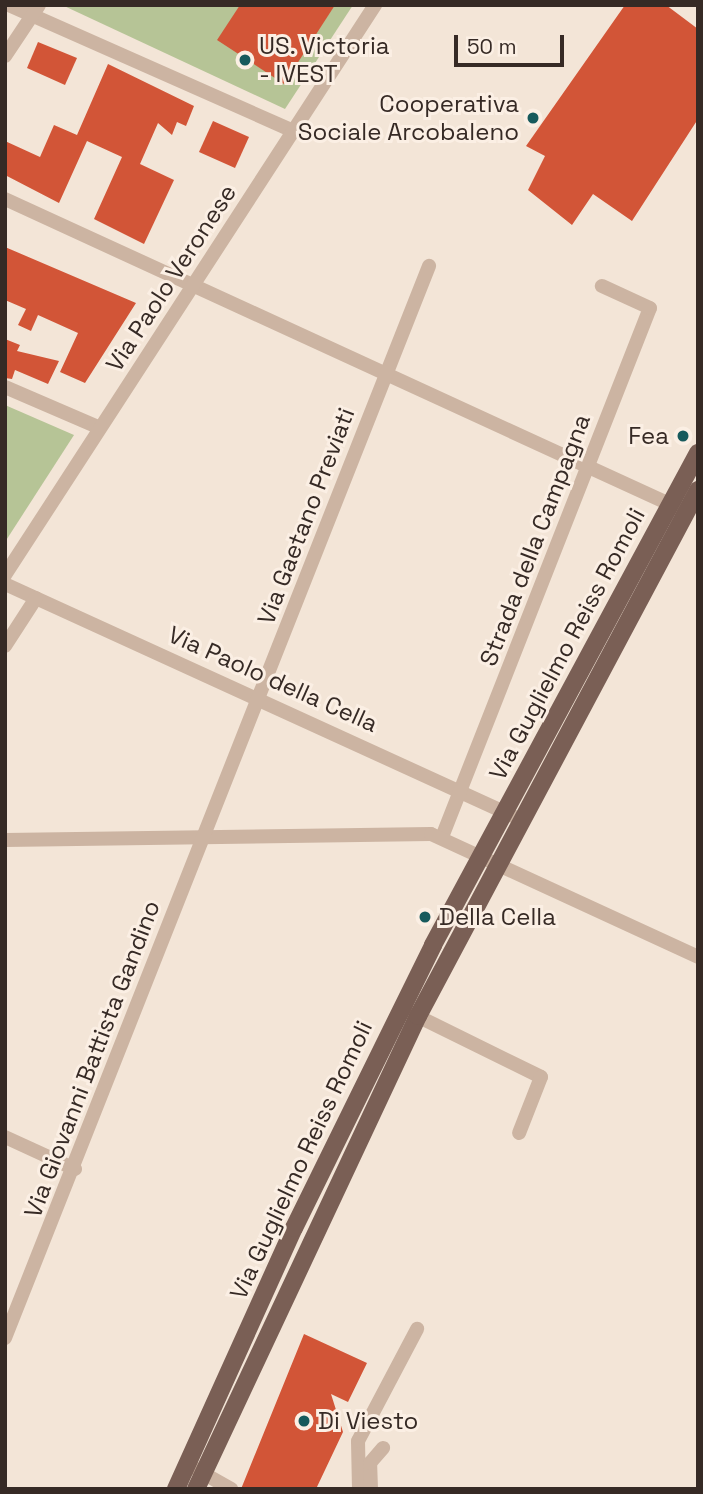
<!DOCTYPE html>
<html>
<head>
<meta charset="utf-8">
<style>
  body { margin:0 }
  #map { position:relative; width:703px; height:1494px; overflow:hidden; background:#f3e5d7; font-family:"Space Grotesk",sans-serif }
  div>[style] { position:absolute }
  .green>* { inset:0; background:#b6c496 }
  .building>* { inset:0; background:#d25537 }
  .minor>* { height:14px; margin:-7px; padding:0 7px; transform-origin:7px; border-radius:7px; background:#ccb4a2 }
  .major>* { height:18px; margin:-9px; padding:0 9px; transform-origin:9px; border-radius:9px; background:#7a5f55 }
  .dots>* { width:19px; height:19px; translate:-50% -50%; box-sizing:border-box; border:4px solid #fbefe4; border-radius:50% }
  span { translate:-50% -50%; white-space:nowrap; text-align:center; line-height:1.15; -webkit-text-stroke:6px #fbefe4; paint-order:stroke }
  .poi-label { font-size:24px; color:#362a25 }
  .left { translate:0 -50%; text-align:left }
  .right { translate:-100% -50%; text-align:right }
  .street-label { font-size:24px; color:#362a25 }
  .frame { position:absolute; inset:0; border:7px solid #362a25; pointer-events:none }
  .scale { position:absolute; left:454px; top:35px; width:110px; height:32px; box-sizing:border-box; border:4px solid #362a25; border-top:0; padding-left:9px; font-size:21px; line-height:24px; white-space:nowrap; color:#362a25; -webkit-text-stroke:5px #fbefe4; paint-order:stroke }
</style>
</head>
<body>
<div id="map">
  <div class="green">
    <div style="clip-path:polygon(62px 5px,353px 5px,285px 109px)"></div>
    <div style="clip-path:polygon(5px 405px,74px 435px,5px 542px)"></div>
  </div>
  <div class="building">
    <div style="clip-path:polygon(240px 5px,335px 5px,284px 84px,217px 40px)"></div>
    <div style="clip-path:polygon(625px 5px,666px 5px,698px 29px,698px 119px,632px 221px,593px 194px,572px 225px,528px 190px,545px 156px,526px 146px)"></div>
    <div style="clip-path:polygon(38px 42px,77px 58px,65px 85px,27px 68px)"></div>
    <div style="clip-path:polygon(108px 64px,194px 106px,186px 126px,177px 122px,172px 135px,158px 123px,140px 164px,174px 180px,144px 244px,94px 219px,122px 157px,87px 141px,59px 203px,5px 175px,5px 141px,40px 157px,54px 125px,77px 135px)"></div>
    <div style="clip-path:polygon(213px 121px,249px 137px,235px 168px,199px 152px)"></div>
    <div style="clip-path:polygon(5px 247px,136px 303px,85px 383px,60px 372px,78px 333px,38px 315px,31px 331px,18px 325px,26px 309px,5px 300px)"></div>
    <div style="clip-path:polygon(5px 339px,20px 345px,17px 351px,59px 361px,48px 384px,15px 370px,12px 379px,5px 378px)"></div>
    <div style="clip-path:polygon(304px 1334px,367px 1363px,348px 1402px,331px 1394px,343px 1432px,316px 1489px,241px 1489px)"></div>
  </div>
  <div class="minor">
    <div style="left:9px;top:5px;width:311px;rotate:23.9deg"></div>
    <div style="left:5px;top:56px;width:61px;rotate:-56.3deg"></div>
    <div style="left:5px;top:199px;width:741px;rotate:24.66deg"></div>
    <div style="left:5px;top:387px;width:103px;rotate:23.3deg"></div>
    <div style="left:5px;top:575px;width:680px;rotate:-57.01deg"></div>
    <div style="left:5px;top:584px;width:558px;rotate:24.55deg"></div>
    <div style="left:5px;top:646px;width:57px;rotate:-57.1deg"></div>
    <div style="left:442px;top:837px;width:568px;rotate:-68.54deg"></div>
    <div style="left:650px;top:308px;width:53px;rotate:-155.4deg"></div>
    <div style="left:5px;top:840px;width:426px;rotate:-0.8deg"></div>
    <div style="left:431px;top:834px;width:294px;rotate:24.7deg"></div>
    <div style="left:409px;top:1012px;width:147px;rotate:26.2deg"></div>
    <div style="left:541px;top:1077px;width:60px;rotate:111.4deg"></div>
    <div style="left:5px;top:1137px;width:77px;rotate:24.6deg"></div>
    <div style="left:5px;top:1338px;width:1153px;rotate:-68.42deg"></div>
    <div style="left:187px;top:1464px;width:51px;rotate:29.6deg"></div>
    <div style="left:359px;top:1489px;width:48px;rotate:-91.2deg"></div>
    <div style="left:358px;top:1441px;width:127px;rotate:-62.2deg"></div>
    <div style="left:371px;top:1489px;width:26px;rotate:-92deg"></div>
    <div style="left:370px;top:1463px;width:20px;rotate:-49deg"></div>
  </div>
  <div class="major">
    <div style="left:176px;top:1489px;width:286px;rotate:-65.7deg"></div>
    <div style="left:294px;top:1228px;width:315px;rotate:-63.8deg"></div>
    <div style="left:433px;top:945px;width:559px;rotate:-61.69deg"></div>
    <div style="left:196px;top:1489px;width:523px;rotate:-64.86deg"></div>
    <div style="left:418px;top:1016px;width:596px;rotate:-61.97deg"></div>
  </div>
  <div class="dots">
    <div style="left:245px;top:60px;background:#175a5c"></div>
    <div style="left:533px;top:118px;background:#175a5c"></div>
    <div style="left:683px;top:436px;background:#175a5c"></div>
    <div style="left:425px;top:917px;background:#175a5c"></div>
    <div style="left:304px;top:1421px;background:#175a5c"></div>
  </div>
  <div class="poi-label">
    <span class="left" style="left:259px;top:60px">US. Victoria<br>- IVEST</span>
    <span class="right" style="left:519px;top:118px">Cooperativa<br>Sociale Arcobaleno</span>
    <span class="right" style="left:669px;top:436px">Fea</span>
    <span class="left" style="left:439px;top:917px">Della Cella</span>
    <span class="left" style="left:318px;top:1421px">Di Viesto</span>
  </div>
  <div class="street-label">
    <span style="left:171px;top:278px;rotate:-57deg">Via Paolo Veronese</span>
    <span style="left:306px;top:516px;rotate:-69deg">Via Gaetano Previati</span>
    <span style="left:535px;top:540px;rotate:-69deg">Strada della Campagna</span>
    <span style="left:567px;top:644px;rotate:-62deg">Via Guglielmo Reiss Romoli</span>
    <span style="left:273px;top:679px;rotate:24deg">Via Paolo della Cella</span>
    <span style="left:92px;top:1059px;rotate:-69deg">Via Giovanni Battista Gandino</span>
    <span style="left:301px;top:1160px;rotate:-65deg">Via Guglielmo Reiss Romoli</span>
  </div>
  <div class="frame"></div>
  <div class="scale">50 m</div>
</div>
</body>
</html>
